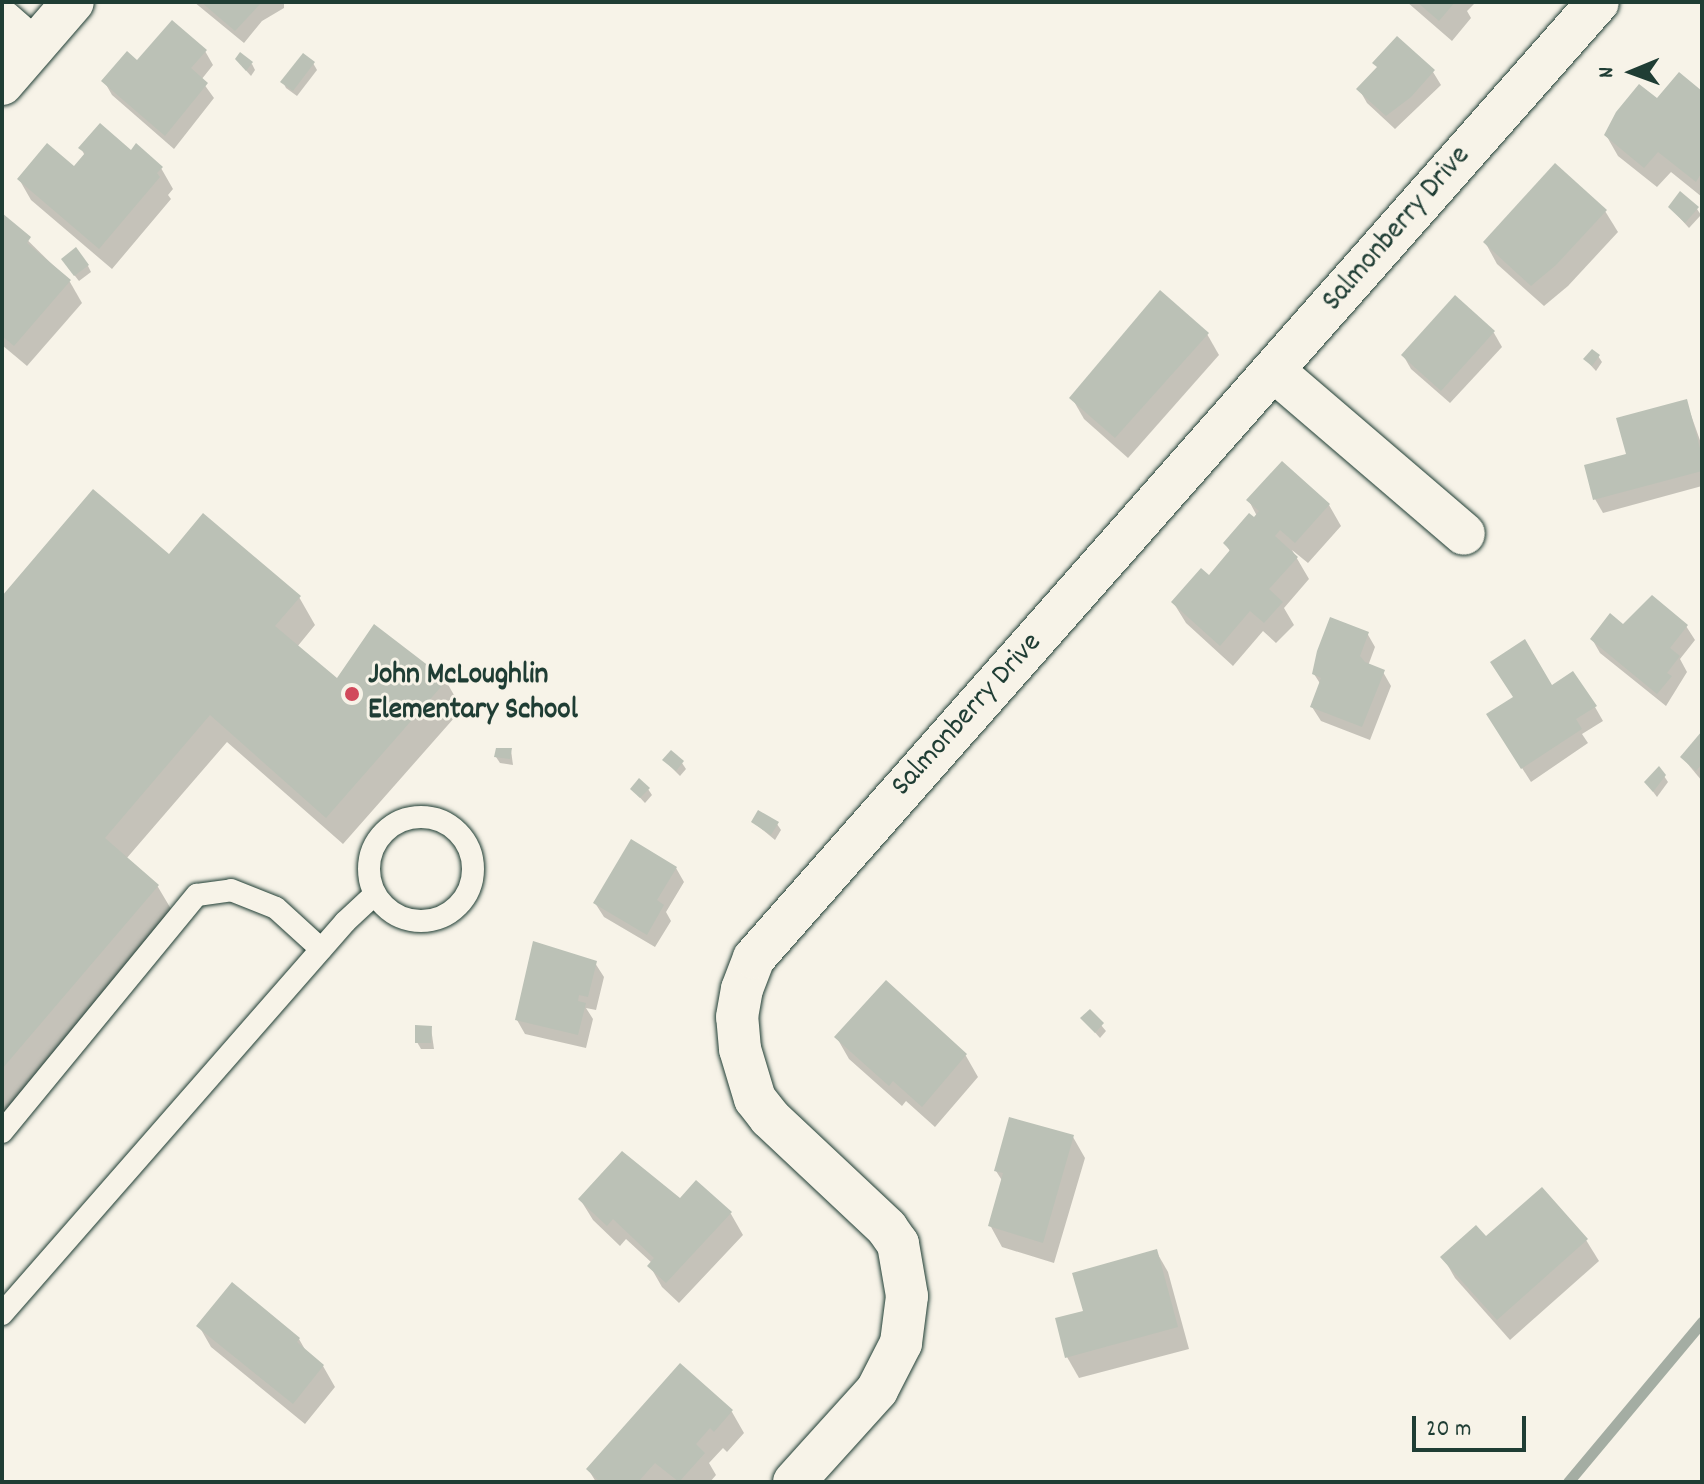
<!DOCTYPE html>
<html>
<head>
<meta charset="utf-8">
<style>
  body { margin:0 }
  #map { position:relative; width:1704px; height:1484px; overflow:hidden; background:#f7f3e8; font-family:Dekko,sans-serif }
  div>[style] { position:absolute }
  .shadow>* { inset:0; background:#0003 }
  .stream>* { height:11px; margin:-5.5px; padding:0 5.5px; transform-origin:5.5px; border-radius:5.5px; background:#a4ada3 }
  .building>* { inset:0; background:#bbc1b6 }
  .roads { filter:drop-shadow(0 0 2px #1f3d34) drop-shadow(0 0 2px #1f3d34) }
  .lane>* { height:22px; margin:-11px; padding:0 11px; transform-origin:11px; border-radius:11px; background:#f7f3e8 }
  .lane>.ring { margin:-11px; padding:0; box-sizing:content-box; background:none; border:22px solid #f7f3e8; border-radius:50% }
  .street>* { height:42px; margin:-21px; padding:0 21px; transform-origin:21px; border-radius:21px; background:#f7f3e8 }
  .dots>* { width:22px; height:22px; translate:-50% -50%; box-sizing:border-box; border:4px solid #f7f3e8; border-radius:50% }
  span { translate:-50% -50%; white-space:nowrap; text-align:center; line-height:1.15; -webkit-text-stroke:6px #f7f3e8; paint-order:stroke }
  .street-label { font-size:30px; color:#1f3d34 }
  .poi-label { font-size:30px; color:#1f3d34; font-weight:700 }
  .left { translate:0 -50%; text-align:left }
  .frame { position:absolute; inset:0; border:4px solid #1f3d34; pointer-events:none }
  .north { position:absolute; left:1592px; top:32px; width:80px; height:80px; -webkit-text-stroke:6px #f7f3e8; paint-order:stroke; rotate:269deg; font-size:22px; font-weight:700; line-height:32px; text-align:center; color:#1f3d34 }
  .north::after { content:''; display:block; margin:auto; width:28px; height:36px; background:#1f3d34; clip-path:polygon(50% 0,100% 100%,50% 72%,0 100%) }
  .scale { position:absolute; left:1412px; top:1416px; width:114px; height:36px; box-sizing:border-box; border:4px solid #1f3d34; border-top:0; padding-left:10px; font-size:24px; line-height:28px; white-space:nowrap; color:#1f3d34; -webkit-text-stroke:6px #f7f3e8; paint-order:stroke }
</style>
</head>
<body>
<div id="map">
  <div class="shadow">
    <div style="clip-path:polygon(194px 2px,284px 2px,284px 8px,262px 21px,244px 43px)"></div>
    <div style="clip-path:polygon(1407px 2px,1476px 2px,1467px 11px,1471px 18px,1452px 41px)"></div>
    <div style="clip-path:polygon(205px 51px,213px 65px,201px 80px,214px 98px,174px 149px,112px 95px,104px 81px)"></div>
    <div style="clip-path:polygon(313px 63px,317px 70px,297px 96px,286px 88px,283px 82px)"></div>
    <div style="clip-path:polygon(1375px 63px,1433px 72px,1441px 85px,1395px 129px,1367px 103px,1359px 89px,1378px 68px)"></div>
    <div style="clip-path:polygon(252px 64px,255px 70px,251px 76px,242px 66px)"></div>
    <div style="clip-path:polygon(1702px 93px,1702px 197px,1671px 172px,1657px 187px,1618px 156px,1606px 135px,1657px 101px)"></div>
    <div style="clip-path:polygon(81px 148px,132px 152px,161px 168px,173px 189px,168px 195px,171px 199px,112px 269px,31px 200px,19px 179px,75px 169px,85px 156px)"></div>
    <div style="clip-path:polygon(1670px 207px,1697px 209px,1701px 215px,1689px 228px)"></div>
    <div style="clip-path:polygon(1605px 211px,1618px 232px,1568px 286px,1544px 306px,1497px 264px,1485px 242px)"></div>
    <div style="clip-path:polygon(2px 215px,70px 282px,82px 303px,27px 366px,2px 345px)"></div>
    <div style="clip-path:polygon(67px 266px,88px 266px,91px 272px,79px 281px)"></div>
    <div style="clip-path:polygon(1455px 298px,1494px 333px,1502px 347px,1450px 403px,1411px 369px,1403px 355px)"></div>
    <div style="clip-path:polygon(1207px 334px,1219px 355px,1128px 458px,1084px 419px,1072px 398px)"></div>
    <div style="clip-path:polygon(1598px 356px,1602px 362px,1596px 371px,1585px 359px)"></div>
    <div style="clip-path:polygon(1686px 401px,1702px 446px,1702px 486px,1603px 513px,1595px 499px,1628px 456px)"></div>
    <div style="clip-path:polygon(1249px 501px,1329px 505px,1341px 526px,1308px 563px,1292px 550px,1309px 579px,1284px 608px,1294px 625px,1276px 643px,1263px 631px,1233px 666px,1186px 623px,1173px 602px,1209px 578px,1231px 553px,1225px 543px,1257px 516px)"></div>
    <div style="clip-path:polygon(169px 557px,299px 597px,315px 625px,297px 647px,337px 680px,446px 681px,462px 709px,343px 844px,227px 742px,126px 859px,158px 887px,174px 914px,2px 1115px,2px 599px)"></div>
    <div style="clip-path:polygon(1623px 626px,1686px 626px,1695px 640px,1680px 659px,1687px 672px,1666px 706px,1600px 653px,1592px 639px)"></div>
    <div style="clip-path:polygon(1367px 633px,1375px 647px,1368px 666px,1383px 672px,1391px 686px,1370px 740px,1321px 721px,1312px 707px,1321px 685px,1314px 674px)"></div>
    <div style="clip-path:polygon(1552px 687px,1595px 707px,1603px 721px,1582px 734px,1588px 743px,1531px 782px,1497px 729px)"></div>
    <div style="clip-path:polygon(1702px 734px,1702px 781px,1682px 757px)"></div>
    <div style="clip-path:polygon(511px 750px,513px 765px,500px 763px,496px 757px)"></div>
    <div style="clip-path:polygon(664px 760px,682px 763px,686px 769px,680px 776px)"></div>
    <div style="clip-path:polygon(1664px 776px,1668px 782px,1657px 797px,1651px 789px)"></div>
    <div style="clip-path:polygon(632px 789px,648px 789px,652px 795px,645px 803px)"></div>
    <div style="clip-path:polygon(753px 822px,777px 824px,781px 830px,775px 840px)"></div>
    <div style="clip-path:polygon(676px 868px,684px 882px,666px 912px,671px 921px,655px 947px,604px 917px,595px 903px)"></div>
    <div style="clip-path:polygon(595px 963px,604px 977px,596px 1010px,586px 1008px,593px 1019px,586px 1048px,525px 1034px,517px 1020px)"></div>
    <div style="clip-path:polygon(886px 983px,966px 1056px,978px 1077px,935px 1127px,906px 1101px,902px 1106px,849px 1059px,837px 1038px)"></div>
    <div style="clip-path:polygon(1090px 1012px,1106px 1031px,1100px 1038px,1083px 1019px)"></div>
    <div style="clip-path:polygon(431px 1028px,434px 1049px,421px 1049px,417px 1042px)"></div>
    <div style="clip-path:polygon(1073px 1137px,1085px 1158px,1054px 1263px,1002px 1247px,990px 1225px,1003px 1182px,996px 1171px)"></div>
    <div style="clip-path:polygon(696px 1183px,731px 1214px,743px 1235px,679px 1303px,662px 1287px,650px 1266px,652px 1263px,626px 1239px,620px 1246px,593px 1220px,580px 1199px,680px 1201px)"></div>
    <div style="clip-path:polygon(1586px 1240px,1599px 1261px,1510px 1340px,1455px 1278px,1443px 1257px)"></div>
    <div style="clip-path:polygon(1156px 1251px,1168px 1272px,1189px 1349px,1079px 1378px,1067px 1357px)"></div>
    <div style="clip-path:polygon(199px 1326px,299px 1339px,307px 1353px,323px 1366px,335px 1387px,305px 1424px,211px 1347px)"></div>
    <div style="clip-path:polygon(680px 1366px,732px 1412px,744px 1433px,727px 1452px,723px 1448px,709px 1463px,716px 1475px,710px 1482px,596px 1482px,588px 1469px)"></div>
  </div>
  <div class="stream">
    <div style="left:1568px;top:1482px;width:209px;rotate:-50.1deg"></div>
  </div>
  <div class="building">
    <div style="clip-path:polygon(201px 2px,262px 2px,235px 31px)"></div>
    <div style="clip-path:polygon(1417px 2px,1455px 2px,1439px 21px)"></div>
    <div style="clip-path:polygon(172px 20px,207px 50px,191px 68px,208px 83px,165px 136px,101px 81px,127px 51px,137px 60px)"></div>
    <div style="clip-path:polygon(1397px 36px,1435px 70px,1411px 97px,1386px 116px,1356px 89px,1377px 67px,1372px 63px)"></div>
    <div style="clip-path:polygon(240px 52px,253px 62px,246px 71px,235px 59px)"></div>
    <div style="clip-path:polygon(303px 53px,315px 62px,293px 91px,280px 82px)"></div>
    <div style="clip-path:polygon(1679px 72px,1702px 91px,1702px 172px,1696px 182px,1658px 152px,1644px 168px,1604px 135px,1616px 112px,1639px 84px,1657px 98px)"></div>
    <div style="clip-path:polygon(100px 123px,131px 150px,136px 143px,163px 167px,157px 173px,160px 177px,99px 249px,17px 179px,47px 143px,74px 166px,85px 153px,78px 148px)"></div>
    <div style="clip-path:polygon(1555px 163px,1607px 210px,1556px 265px,1531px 286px,1483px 242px)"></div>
    <div style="clip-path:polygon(1680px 191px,1699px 207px,1685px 223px,1668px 207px)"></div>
    <div style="clip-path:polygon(2px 213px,31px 237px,27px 243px,71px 280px,14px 346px,2px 336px)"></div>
    <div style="clip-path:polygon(76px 247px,89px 265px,74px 276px,61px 259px)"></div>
    <div style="clip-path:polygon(1160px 290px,1209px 333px,1115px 438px,1069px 398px)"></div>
    <div style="clip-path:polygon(1455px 295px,1495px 331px,1441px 391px,1401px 355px)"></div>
    <div style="clip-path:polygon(1592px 349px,1600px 355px,1592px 366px,1583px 359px)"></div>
    <div style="clip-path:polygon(1687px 399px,1702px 456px,1702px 471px,1593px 500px,1584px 465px,1626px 454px,1616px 418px)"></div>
    <div style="clip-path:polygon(1282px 461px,1330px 504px,1295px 543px,1280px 530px,1275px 536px,1298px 557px,1269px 589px,1283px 602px,1264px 623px,1250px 611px,1220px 646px,1171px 602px,1201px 568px,1209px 575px,1230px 550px,1223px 543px,1249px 513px,1254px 517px,1259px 511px,1246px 500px)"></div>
    <div style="clip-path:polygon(93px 489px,169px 554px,203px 513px,301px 596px,275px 626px,337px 678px,374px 624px,447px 680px,326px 818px,210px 715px,105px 838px,159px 885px,2px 1069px,2px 596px)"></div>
    <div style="clip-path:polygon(1652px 595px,1688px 625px,1670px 648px,1680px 656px,1667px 673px,1672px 676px,1657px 694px,1590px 639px,1610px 613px,1623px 624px)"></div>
    <div style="clip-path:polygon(1330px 617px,1369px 632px,1360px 656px,1365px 662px,1385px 670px,1362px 727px,1310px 707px,1321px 678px,1312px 674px,1317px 651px)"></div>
    <div style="clip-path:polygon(1525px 639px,1552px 685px,1573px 671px,1597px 706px,1576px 719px,1582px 729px,1521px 769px,1486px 714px,1513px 697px,1490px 662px)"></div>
    <div style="clip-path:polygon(1702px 731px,1702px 764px,1696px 771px,1680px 757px)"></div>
    <div style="clip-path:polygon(496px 748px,512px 748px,510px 759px,494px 757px)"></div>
    <div style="clip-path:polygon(671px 750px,684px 761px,676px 771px,662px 760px)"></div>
    <div style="clip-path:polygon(1659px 766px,1666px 775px,1653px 792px,1644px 782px)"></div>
    <div style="clip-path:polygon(639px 778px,650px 788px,640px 798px,630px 789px)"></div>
    <div style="clip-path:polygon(758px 810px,779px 822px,771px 835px,751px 822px)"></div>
    <div style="clip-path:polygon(631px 839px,677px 867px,657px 900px,664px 905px,647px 935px,593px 903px)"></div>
    <div style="clip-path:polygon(533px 941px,597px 961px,588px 997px,579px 995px,578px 1001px,586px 1003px,578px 1035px,515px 1020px)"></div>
    <div style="clip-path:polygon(886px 980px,967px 1054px,922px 1107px,893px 1081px,889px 1086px,834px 1037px)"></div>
    <div style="clip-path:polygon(1090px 1009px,1104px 1023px,1095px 1033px,1080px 1018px)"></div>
    <div style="clip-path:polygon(415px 1025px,432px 1026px,431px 1043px,415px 1043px)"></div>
    <div style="clip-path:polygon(1009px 1117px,1074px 1135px,1043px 1243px,988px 1226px,1003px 1173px,994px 1171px)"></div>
    <div style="clip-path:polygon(622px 1151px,680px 1198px,696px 1180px,732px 1212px,666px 1283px,647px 1266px,654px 1258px,613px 1219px,607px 1226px,578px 1199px)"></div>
    <div style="clip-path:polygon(1542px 1187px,1588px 1239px,1497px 1320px,1440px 1257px,1476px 1225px,1486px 1236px)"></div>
    <div style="clip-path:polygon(1157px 1249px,1178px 1327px,1065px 1358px,1055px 1318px,1083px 1311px,1072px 1273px)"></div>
    <div style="clip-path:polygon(232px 1282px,300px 1338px,297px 1342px,324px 1365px,293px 1404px,196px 1326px)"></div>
    <div style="clip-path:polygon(680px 1363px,733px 1410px,714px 1432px,710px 1428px,696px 1444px,705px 1453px,679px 1482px,655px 1463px,638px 1482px,600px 1482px,586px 1469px)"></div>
  </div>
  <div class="roads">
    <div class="lane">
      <div class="ring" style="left:369px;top:817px;width:82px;height:82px"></div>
      <div style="left:2px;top:1132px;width:307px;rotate:-50.6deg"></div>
      <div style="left:197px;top:895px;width:34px;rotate:-8deg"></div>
      <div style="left:231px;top:890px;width:48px;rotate:21.8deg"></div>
      <div style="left:276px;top:908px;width:61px;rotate:42.3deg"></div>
      <div style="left:2px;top:1314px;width:521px;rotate:-48.81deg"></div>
      <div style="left:345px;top:922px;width:40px;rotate:-43deg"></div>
    </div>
    <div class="street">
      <div style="left:2px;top:21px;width:41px;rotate:41.1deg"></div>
      <div style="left:2px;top:84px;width:108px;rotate:-49.1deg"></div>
      <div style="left:1274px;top:371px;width:250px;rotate:40.6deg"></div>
      <div style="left:794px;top:1482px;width:124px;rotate:-47.9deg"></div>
      <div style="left:877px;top:1390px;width:53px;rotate:-62.9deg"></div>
      <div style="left:901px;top:1343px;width:47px;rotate:-82.7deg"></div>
      <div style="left:907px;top:1296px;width:53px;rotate:-99.8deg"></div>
      <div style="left:898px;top:1244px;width:19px;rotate:-125deg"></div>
      <div style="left:887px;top:1228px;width:161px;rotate:-136.8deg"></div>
      <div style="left:770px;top:1118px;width:24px;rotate:-128deg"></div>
      <div style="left:755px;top:1099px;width:52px;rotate:-106.7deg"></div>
      <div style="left:740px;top:1049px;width:32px;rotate:-95deg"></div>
      <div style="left:737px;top:1017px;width:28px;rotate:-80deg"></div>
      <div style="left:742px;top:989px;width:33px;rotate:-69deg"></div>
      <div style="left:754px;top:958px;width:1275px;rotate:-48.56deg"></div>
    </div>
  </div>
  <div class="dots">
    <div style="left:352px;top:694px;background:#d1495b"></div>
  </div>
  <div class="street-label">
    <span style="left:1398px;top:230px;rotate:-49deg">Salmonberry Drive</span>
    <span style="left:968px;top:716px;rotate:-48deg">Salmonberry Drive</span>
  </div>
  <div class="poi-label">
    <span class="left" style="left:368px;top:694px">John McLoughlin<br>Elementary School</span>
  </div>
  <div class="frame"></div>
  <div class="north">N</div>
  <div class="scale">20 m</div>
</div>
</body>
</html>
